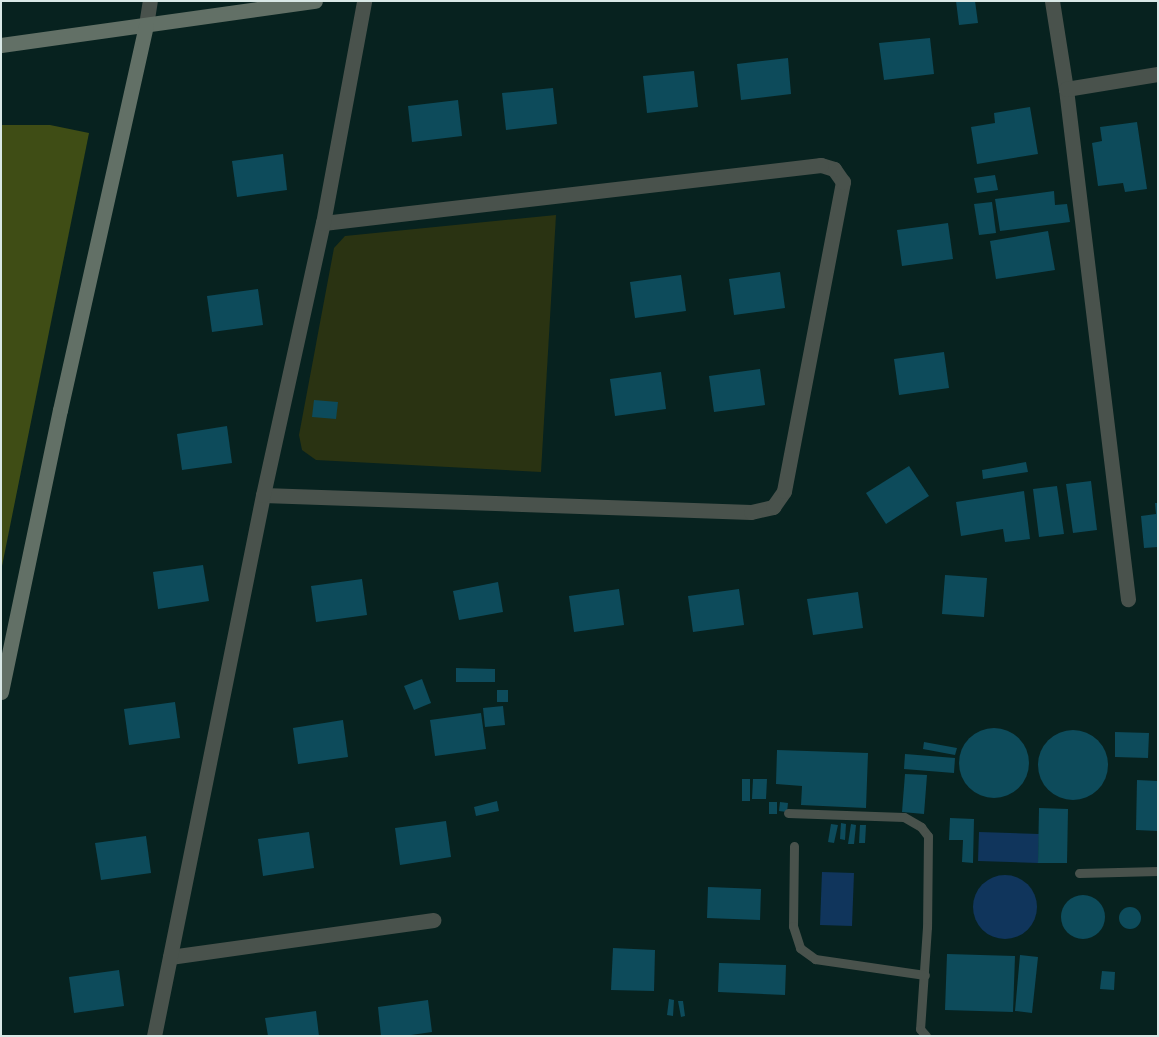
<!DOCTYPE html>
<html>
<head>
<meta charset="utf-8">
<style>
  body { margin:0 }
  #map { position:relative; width:1159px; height:1037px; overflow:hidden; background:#07221f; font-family:"Exo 2",sans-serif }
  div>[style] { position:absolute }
  .green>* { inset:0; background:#2a3312 }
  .forest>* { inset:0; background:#3f4d15 }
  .water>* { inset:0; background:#10355c }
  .round { border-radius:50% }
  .building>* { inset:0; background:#0d4b5b }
  .lane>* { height:9px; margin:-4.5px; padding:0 4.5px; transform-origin:4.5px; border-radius:4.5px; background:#49524c }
  .street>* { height:15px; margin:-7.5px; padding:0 7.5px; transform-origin:7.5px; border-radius:7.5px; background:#49524c }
  .secondary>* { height:15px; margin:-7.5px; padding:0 7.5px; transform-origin:7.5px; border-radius:7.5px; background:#627066 }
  span { translate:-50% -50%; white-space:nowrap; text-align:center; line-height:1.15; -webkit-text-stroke:4.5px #001816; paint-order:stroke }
  .frame { position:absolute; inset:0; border:2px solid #d9e8e6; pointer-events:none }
</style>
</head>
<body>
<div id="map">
  <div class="green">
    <div style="clip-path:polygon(556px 215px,541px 472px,316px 460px,302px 450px,299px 435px,334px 248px,345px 236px)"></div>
  </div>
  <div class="forest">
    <div style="clip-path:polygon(1px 125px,50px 125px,89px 133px,1px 571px)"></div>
  </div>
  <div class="water">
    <div style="clip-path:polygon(979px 832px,1039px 834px,1038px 863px,978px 861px)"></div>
    <div style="clip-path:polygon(822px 872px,854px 873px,852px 926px,820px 925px)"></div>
    <div class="round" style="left:973px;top:875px;width:64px;height:64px"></div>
  </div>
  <div class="building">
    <div style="clip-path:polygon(956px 1px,975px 1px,978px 23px,959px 25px)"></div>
    <div style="clip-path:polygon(930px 38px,934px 74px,884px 80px,879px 43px)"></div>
    <div style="clip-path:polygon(788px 58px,791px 94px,741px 100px,737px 64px)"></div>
    <div style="clip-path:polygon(694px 71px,698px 107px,647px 113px,643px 76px)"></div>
    <div style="clip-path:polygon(553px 88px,557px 124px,506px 130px,502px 93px)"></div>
    <div style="clip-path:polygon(458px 100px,462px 136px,412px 142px,408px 106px)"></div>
    <div style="clip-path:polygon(1030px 107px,1038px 154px,977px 164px,971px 127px,995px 123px,994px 113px)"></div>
    <div style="clip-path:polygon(1137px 122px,1147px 189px,1125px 192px,1123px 183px,1098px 186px,1092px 143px,1102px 141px,1100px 127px)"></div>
    <div style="clip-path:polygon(283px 154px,287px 190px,237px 197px,232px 161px)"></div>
    <div style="clip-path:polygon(995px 175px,998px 190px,977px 193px,974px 178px)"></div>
    <div style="clip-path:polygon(1054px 191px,1055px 205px,1067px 204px,1070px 222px,1000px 231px,995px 199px)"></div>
    <div style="clip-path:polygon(992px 202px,996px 233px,979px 235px,974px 204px)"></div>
    <div style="clip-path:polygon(948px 223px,953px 259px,902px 266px,897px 230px)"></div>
    <div style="clip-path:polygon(1048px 231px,1055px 270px,996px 279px,990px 241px)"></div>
    <div style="clip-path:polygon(780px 272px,785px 308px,734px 315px,729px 279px)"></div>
    <div style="clip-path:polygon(681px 275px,686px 311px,635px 318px,630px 282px)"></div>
    <div style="clip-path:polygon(258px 289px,263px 325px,212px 332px,207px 296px)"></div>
    <div style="clip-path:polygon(944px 352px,949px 388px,899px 395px,894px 359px)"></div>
    <div style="clip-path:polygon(760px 369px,765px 405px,714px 412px,709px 376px)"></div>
    <div style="clip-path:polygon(661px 372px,666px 409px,615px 416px,610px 379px)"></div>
    <div style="clip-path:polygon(314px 400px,338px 402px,336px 419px,312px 417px)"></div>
    <div style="clip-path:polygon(227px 426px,232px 463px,182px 470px,177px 434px)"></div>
    <div style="clip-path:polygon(1026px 462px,1028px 472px,983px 479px,982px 470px)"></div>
    <div style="clip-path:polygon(909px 466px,929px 496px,886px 524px,866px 493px)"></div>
    <div style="clip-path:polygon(1091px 481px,1097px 530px,1073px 533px,1066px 484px)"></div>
    <div style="clip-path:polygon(1057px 486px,1064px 534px,1039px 537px,1033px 489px)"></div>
    <div style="clip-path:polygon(1024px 491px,1030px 539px,1005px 542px,1003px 529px,961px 536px,956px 502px)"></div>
    <div style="clip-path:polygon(1155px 503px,1158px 503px,1158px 547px,1144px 548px,1141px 516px,1156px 514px)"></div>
    <div style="clip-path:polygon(203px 565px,209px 601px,158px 609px,153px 572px)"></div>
    <div style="clip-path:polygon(945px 575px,987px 578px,984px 617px,942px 614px)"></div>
    <div style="clip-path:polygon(362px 579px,367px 615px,316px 622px,311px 586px)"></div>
    <div style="clip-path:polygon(498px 582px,503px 612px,459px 620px,453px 591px)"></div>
    <div style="clip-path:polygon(619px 589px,624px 625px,574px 632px,569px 596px)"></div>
    <div style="clip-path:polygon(739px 589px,744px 625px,693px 632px,688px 596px)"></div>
    <div style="clip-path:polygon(858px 592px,863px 628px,813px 635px,807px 599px)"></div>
    <div style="clip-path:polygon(456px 668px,495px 669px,495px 682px,456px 682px)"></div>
    <div style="clip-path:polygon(422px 679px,431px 703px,414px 710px,404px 686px)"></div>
    <div style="clip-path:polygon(497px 690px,508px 690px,508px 702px,497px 702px)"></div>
    <div style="clip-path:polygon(175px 702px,180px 738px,129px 745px,124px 709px)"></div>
    <div style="clip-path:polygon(503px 706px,505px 725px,485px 727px,483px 708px)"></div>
    <div style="clip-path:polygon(481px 713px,486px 749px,435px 756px,430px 720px)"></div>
    <div style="clip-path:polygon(343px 720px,348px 757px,298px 764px,293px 728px)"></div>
    <div class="round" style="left:959px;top:728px;width:70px;height:70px"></div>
    <div class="round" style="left:1038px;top:730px;width:70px;height:70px"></div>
    <div style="clip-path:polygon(1115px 732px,1149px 733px,1148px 758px,1115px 757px)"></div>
    <div style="clip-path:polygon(924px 742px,957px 748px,955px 755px,923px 749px)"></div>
    <div style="clip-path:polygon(777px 750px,868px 753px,866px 808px,801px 805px,802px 786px,776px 784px)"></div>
    <div style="clip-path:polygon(905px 754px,955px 758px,954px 773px,904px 769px)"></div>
    <div style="clip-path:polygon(905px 774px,927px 775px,924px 814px,902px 812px)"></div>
    <div style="clip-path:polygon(742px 779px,750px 779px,750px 801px,742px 801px)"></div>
    <div style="clip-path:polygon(753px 779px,767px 779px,766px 799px,752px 799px)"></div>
    <div style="clip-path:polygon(1137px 780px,1158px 781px,1158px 831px,1136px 830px)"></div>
    <div style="clip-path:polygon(497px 801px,499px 811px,476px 816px,474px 807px)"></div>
    <div style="clip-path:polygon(769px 802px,777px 802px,777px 814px,769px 814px)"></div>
    <div style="clip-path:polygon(780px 802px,788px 803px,787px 812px,779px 811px)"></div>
    <div style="clip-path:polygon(1039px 808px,1068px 809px,1067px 863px,1038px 863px)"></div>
    <div style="clip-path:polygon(950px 818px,974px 819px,973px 863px,962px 862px,963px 840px,949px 840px)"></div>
    <div style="clip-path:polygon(446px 821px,451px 857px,400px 865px,395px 828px)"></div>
    <div style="clip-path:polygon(841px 823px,846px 824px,845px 840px,840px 839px)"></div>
    <div style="clip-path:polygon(831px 824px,838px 825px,834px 843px,828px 842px)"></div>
    <div style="clip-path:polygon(851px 824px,856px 825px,854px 844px,848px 844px)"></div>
    <div style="clip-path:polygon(860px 825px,866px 825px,865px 843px,859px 843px)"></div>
    <div style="clip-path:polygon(309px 832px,314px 868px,263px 876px,258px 839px)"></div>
    <div style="clip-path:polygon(146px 836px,151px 873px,101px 880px,95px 843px)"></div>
    <div style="clip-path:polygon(708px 887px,761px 889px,760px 920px,707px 918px)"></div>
    <div class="round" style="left:1061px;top:895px;width:44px;height:44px"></div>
    <div class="round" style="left:1119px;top:907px;width:22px;height:22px"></div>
    <div style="clip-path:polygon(613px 948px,655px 950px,654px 991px,611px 990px)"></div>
    <div style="clip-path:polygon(947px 954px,1015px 956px,1013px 1012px,945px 1010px)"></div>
    <div style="clip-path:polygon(1020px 955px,1038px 957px,1032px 1013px,1015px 1011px)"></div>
    <div style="clip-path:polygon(719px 963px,786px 965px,785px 995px,718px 992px)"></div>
    <div style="clip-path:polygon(119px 970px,124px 1006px,74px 1013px,69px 977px)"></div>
    <div style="clip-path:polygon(1102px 971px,1115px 972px,1114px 990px,1100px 989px)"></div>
    <div style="clip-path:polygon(669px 999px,674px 1000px,673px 1016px,667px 1015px)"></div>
    <div style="clip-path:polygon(428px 1000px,432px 1032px,404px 1036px,381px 1036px,378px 1007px)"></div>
    <div style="clip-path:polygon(678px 1001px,683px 1001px,685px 1016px,681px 1017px)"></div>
    <div style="clip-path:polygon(316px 1011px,319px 1036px,268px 1036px,265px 1018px)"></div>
  </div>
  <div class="lane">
    <div style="left:788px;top:813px;width:116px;rotate:2deg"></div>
    <div style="left:904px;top:817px;width:20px;rotate:30deg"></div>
    <div style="left:921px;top:827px;width:11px;rotate:52deg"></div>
    <div style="left:928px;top:836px;width:91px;rotate:90.6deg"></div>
    <div style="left:927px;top:927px;width:102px;rotate:93.9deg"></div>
    <div style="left:920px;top:1029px;width:9px;rotate:49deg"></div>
    <div style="left:794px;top:846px;width:80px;rotate:90.7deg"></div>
    <div style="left:793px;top:926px;width:23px;rotate:72deg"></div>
    <div style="left:800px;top:948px;width:19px;rotate:36deg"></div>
    <div style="left:815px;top:959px;width:111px;rotate:8.3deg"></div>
    <div style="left:1079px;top:873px;width:79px;rotate:-1.5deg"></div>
  </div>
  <div class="street">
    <div style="left:1052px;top:1px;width:89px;rotate:81deg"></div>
    <div style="left:1066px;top:89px;width:514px;rotate:83.07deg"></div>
    <div style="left:146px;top:25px;width:24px;rotate:-81deg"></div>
    <div style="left:1066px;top:89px;width:93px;rotate:-9.3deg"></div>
    <div style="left:263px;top:495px;width:488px;rotate:2deg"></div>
    <div style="left:751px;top:512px;width:23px;rotate:-13deg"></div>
    <div style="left:773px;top:507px;width:19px;rotate:-55deg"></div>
    <div style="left:784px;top:491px;width:315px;rotate:-79.2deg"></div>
    <div style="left:843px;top:182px;width:16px;rotate:-125deg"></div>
    <div style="left:834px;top:169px;width:14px;rotate:-163deg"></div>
    <div style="left:821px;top:165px;width:501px;rotate:173.36deg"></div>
    <div style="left:170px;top:957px;width:266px;rotate:-8deg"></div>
    <div style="left:154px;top:1036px;width:552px;rotate:-78.61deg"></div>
    <div style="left:263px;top:495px;width:279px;rotate:-77.6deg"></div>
    <div style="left:323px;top:223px;width:226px;rotate:-79.5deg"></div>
  </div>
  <div class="secondary">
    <div style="left:1px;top:45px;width:317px;rotate:-8deg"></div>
    <div style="left:1px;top:692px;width:288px;rotate:-78.2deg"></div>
    <div style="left:60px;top:410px;width:394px;rotate:-77.4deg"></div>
  </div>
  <div class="frame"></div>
</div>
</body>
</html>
